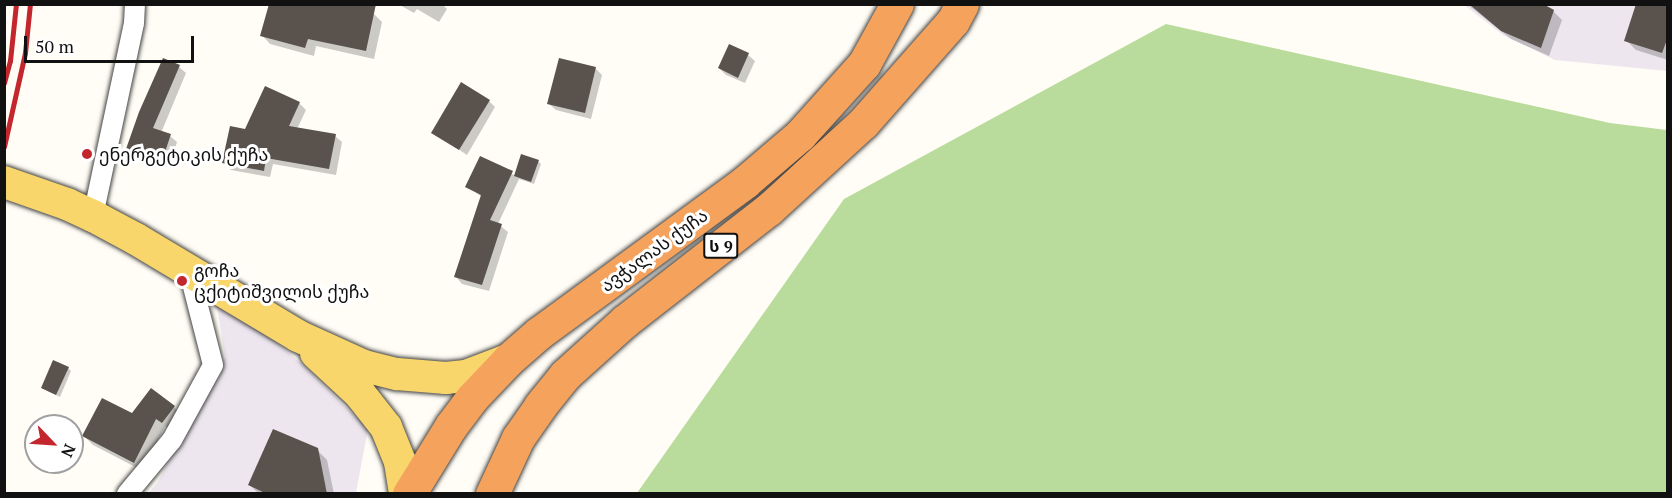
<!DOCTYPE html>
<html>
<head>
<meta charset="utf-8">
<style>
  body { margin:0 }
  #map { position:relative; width:1672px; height:498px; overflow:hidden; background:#fffdf5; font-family:"PT Serif","Noto Sans Georgian",serif }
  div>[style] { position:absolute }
  .industrial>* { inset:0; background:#eee6ef }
  .forest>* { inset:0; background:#b9dc9c }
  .shadow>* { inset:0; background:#0003 }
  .building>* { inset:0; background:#5a524d }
  .roads { filter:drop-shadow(0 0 2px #444) drop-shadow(0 0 2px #444) }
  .street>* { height:20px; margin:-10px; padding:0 10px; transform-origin:10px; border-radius:10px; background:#fff }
  .primary>* { height:32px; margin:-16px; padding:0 16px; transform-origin:16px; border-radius:16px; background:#f9d66b }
  .highway>* { height:33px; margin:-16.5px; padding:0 16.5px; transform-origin:16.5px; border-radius:16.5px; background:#f5a25d }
  .rail>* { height:4.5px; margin:-2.25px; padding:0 2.25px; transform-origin:2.25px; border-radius:2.25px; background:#c4262e }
  .dots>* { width:16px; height:16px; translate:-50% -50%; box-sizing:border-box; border:3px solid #fff; border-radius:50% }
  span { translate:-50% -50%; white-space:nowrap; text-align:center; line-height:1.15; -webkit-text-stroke:6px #fff; paint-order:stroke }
  .shield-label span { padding:2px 4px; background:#fff; border:2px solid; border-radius:4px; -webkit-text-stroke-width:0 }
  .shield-label { font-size:16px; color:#111; font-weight:700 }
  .poi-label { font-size:18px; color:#111 }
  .left { translate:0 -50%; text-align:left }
  .street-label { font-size:18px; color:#111 }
  .frame { position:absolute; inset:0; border:6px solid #111; pointer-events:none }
  .north { position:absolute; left:24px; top:414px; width:60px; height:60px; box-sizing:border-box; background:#fff; border:2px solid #a0a0a0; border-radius:50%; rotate:115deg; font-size:16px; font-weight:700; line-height:24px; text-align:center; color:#111 }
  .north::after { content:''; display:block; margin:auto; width:21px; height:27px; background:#c4262e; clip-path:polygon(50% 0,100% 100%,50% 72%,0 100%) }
  .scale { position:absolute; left:24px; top:36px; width:170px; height:27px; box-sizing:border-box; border:3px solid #111; border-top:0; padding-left:8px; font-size:18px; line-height:21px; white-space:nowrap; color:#111; -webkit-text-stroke:4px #fff; paint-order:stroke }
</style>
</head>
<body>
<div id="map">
  <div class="industrial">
    <div style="clip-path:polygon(1464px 5px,1667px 5px,1667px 71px,1555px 60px,1503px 35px)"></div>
    <div style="clip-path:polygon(217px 306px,265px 333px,303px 365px,368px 429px,356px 493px,148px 494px,157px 483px,225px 358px)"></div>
  </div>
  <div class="forest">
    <div style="clip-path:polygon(1166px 24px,1610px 123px,1667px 130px,1667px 493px,637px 493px,844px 199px)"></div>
  </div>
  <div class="shadow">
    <div style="clip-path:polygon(398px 4px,442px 4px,447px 9px,439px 22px,417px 9px,414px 13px)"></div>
    <div style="clip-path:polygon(1467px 4px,1540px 4px,1553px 11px,1562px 20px,1549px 56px,1511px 39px)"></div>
    <div style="clip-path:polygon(1668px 4px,1668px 60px,1636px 50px,1626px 40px)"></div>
    <div style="clip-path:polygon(374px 14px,382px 22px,374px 59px,316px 46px,314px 56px,270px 44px,262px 35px)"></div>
    <div style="clip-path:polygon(729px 46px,748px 55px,755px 61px,745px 83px,726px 75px,719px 68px)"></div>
    <div style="clip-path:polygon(164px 60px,179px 67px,186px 73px,161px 133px,170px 136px,177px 142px,169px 167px,135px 156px,128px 149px)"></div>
    <div style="clip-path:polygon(595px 68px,602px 75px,591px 119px,556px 110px,549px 104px)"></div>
    <div style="clip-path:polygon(489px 101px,495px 107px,467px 155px,433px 132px)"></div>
    <div style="clip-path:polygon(299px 103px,306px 110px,297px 129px,335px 136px,342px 142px,336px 175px,273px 164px,270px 177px,231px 170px,224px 163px,245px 131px)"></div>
    <div style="clip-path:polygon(481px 158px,516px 176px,538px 161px,541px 164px,534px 184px,519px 179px,498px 224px,508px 232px,489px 291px,462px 284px,456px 277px,482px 197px,467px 186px)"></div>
    <div style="clip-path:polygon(68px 368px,71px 371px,60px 397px,42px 388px)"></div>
    <div style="clip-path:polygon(174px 407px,183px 416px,172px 431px,165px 426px,143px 471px,93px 445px,84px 436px)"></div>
    <div style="clip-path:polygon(317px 450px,327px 460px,334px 494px,259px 494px,250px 485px)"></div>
  </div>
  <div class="building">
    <div style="clip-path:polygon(269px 4px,376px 4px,366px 51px,308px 39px,305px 48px,260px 36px)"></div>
    <div style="clip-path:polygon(1469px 4px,1543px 4px,1554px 10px,1541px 48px,1501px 31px)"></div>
    <div style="clip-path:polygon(1636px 4px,1668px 4px,1668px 37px,1662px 53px,1624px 41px)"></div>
    <div style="clip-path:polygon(729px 44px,749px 53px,738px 78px,718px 68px)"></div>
    <div style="clip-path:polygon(163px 58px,180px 65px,153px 128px,171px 134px,162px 161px,126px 149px,139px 112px)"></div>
    <div style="clip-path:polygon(559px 58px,596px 67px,585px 113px,547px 104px)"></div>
    <div style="clip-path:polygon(461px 82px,490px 100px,459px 150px,431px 133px)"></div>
    <div style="clip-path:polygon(265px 86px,300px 102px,289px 126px,336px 134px,329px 169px,266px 158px,264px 171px,222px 163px,230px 126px,245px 129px)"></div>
    <div style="clip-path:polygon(521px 154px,539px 160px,531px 182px,514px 176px)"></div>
    <div style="clip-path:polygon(480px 156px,513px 171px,490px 220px,502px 224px,482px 285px,454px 277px,481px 195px,465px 187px)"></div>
    <div style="clip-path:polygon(53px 360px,69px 367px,56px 395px,41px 388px)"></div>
    <div style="clip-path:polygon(151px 388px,175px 406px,162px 423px,156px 419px,134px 463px,82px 436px,102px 398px,132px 413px)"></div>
    <div style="clip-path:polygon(273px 429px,318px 448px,327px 494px,267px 494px,248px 485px)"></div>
  </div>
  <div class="roads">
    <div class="street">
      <div style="left:93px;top:216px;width:197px;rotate:-78deg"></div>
      <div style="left:134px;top:23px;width:19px;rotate:-87deg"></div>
      <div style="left:127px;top:494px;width:70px;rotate:-50.2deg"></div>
      <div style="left:172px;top:440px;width:85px;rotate:-61.3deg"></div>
      <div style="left:213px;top:365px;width:97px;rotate:-104.3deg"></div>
    </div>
    <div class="primary">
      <div style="left:4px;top:182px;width:67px;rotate:19.2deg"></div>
      <div style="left:67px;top:204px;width:29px;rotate:25deg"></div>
      <div style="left:93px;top:216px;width:49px;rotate:28.1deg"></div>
      <div style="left:136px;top:239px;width:189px;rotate:30.9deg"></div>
      <div style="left:298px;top:336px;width:72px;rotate:24.4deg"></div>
      <div style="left:364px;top:366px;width:34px;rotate:14deg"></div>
      <div style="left:397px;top:374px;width:49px;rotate:4.7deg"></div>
      <div style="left:446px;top:378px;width:20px;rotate:-6deg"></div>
      <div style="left:466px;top:376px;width:45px;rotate:-20.9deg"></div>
      <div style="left:316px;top:353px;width:60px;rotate:43deg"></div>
      <div style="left:360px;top:394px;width:42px;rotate:51.8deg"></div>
      <div style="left:386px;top:427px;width:38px;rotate:68deg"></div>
      <div style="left:400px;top:462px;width:32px;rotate:81deg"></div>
    </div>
    <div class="highway">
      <div style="left:409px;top:494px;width:80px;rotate:-58.3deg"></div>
      <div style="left:451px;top:426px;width:35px;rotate:-53deg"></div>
      <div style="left:472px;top:398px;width:52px;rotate:-46.5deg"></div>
      <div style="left:508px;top:360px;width:41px;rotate:-41.1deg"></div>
      <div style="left:539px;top:333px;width:255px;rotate:-36.2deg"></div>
      <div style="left:745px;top:182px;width:72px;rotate:-40.5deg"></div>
      <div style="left:800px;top:135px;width:96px;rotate:-48deg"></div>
      <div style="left:864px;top:64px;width:68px;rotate:-61.2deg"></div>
      <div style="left:492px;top:494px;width:62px;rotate:-65.1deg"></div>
      <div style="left:518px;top:438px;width:39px;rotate:-55deg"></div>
      <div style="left:540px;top:406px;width:40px;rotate:-51deg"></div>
      <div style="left:565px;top:375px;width:81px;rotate:-42deg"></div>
      <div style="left:625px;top:321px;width:182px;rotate:-37.9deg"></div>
      <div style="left:769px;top:209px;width:127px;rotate:-42.5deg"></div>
      <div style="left:863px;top:123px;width:136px;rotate:-48.6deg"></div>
      <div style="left:953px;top:21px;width:19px;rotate:-62deg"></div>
    </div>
  </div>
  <div class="rail">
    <div style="left:4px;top:83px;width:23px;rotate:-75deg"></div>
    <div style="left:10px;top:61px;width:57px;rotate:-84deg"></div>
    <div style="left:4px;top:147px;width:96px;rotate:-77.4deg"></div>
    <div style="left:25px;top:53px;width:49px;rotate:-84.2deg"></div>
  </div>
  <div class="dots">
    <div style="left:87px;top:154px;background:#c4262e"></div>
    <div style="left:182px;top:281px;background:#c4262e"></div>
  </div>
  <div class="shield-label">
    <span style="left:721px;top:246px">ს 9</span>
  </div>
  <div class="poi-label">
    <span class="left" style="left:99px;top:154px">ენერგეტიკის ქუჩა</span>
    <span class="left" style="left:194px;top:281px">გოჩა<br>ცქიტიშვილის ქუჩა</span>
  </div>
  <div class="street-label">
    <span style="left:654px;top:250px;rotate:-36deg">ავჭალას ქუჩა</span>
  </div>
  <div class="frame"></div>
  <div class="north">N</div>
  <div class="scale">50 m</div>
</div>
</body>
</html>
